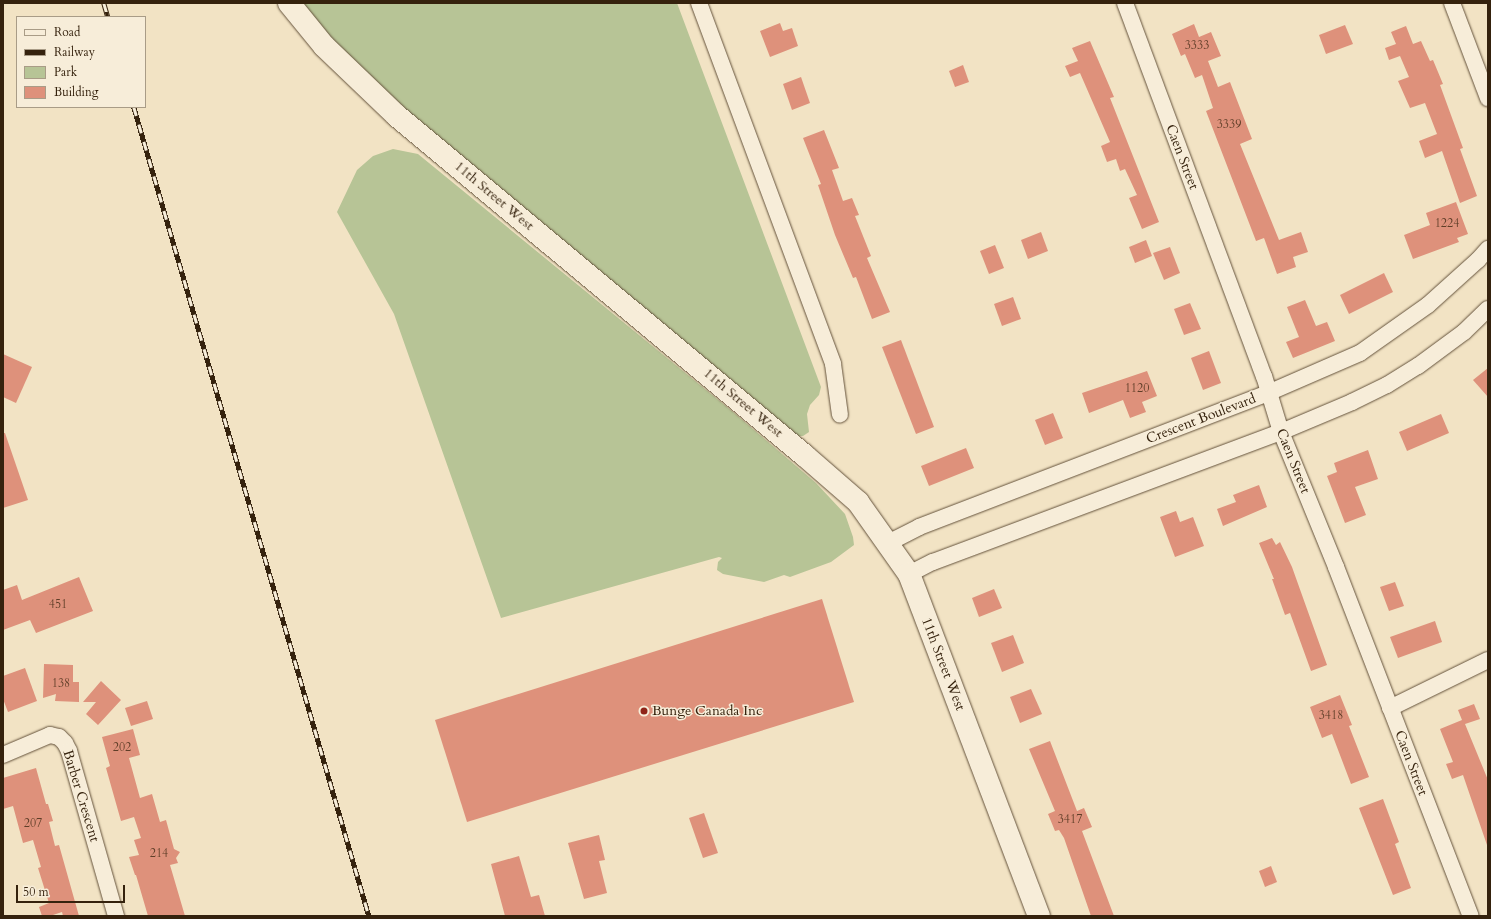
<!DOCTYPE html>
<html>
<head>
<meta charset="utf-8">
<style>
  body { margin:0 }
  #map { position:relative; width:1491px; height:919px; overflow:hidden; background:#f2e3c4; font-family:Cardo,serif }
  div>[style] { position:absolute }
  .green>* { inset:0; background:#b7c496 }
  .building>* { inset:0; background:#de917b }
  .roads { filter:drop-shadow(0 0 1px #64523b) drop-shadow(0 0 1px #64523b) }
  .minor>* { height:16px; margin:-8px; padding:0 8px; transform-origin:8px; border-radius:8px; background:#f7edd9 }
  .secondary>* { height:22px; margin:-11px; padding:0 11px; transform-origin:11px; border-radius:11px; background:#f7edd9 }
  .rail>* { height:4.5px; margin-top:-2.25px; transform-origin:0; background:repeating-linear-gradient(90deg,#f7edd9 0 9px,#35220d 0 18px); box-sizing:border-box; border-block:1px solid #35220d }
  .dots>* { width:11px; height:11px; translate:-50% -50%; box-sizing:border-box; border:2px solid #f7edd9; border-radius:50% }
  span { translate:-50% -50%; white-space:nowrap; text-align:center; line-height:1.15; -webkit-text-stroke:3px #f7edd9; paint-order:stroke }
  .number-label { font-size:12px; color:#5f3e28 }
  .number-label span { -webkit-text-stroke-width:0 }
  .street-label { font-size:14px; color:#35220d }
  .poi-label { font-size:14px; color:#35220d }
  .left { translate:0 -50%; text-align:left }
  .frame { position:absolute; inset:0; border:4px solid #35220d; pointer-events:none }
  .legend { position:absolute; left:16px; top:16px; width:130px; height:92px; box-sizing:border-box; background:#f7edd9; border:1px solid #a99c87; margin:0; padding:5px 7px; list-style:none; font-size:12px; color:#35220d }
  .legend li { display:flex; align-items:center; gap:8px; height:20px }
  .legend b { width:20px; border:1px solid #a99c87 }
  .scale { position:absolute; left:16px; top:885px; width:109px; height:18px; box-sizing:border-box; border:2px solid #35220d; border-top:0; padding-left:5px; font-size:12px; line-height:14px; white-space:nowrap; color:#35220d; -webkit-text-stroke:3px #f7edd9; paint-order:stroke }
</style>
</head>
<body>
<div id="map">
  <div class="green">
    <div style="clip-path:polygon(300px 3px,677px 3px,821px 387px,819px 395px,810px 405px,807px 414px,809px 432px,803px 436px,795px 436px,414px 118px,348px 57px)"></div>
    <div style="clip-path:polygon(393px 149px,418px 154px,733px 412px,816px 483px,845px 514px,853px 537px,854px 545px,831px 562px,790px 577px,784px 575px,764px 582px,723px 574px,717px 570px,718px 562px,722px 558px,719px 557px,501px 618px,394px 314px,337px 212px,357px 170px,373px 156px)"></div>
  </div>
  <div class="building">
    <div style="clip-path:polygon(780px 23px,783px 31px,792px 28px,798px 46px,770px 57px,760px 31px)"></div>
    <div style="clip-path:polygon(1194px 24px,1199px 37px,1211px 32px,1221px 56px,1208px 61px,1218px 87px,1230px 82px,1252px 139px,1240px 144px,1279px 240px,1301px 232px,1308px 252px,1293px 257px,1296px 267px,1277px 274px,1264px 238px,1256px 241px,1206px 111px,1213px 108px,1202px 75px,1195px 78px,1185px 54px,1181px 56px,1172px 34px)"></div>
    <div style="clip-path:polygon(1345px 25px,1353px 44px,1326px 54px,1319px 35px)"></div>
    <div style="clip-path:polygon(1406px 26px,1413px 44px,1421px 41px,1430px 61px,1433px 60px,1443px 84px,1440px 85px,1463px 148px,1460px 149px,1477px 196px,1460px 203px,1442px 151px,1425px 158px,1419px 141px,1437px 134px,1425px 103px,1410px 108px,1398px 81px,1409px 77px,1400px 56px,1389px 60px,1385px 48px,1396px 44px,1391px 32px)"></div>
    <div style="clip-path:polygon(1090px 41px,1114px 97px,1110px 98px,1159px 222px,1142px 229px,1129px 198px,1137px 195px,1125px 169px,1120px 171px,1116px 159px,1107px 162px,1101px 146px,1110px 142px,1080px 73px,1070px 77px,1065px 66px,1078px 61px,1072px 48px)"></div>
    <div style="clip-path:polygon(963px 65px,969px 82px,955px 87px,949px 71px)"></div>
    <div style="clip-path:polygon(801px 77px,810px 103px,792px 110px,783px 84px)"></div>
    <div style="clip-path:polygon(824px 130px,839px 168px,832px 170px,843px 201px,852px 198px,859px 215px,855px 216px,871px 256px,867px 258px,890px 312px,872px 319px,856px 277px,853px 278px,835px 235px,818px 185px,821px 184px,803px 138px)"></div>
    <div style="clip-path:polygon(1456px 202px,1468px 234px,1457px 238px,1459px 242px,1413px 259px,1404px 235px,1430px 225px,1426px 213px)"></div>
    <div style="clip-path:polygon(1041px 232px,1048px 251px,1028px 259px,1021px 240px)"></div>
    <div style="clip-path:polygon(1146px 240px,1152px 256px,1135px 263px,1129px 247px)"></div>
    <div style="clip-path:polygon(995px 245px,1004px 268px,989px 274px,980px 251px)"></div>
    <div style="clip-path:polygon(1170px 247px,1180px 273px,1164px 280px,1153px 253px)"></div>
    <div style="clip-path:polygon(1384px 273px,1393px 292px,1349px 314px,1340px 295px)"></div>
    <div style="clip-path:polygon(1013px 297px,1021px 319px,1002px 326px,994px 304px)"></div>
    <div style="clip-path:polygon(1305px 300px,1316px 326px,1327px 322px,1335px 341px,1293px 358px,1286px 342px,1299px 337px,1287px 307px)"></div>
    <div style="clip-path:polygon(1190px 303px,1201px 329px,1184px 335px,1174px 309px)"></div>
    <div style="clip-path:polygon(901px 340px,934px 427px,916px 434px,882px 347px)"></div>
    <div style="clip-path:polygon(1209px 351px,1221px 383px,1203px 390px,1191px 358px)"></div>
    <div style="clip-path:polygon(3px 354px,32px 367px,16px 403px,3px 397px)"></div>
    <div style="clip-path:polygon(1488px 368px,1488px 397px,1473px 380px)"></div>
    <div style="clip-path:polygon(1147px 371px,1157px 396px,1142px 402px,1146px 412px,1130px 418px,1123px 400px,1089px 413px,1082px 393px)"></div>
    <div style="clip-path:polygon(1053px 413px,1063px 438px,1045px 445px,1035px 420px)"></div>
    <div style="clip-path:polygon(1441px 414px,1449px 433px,1407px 451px,1399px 432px)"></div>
    <div style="clip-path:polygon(3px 433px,5px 433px,28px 500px,3px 508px)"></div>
    <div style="clip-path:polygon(966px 448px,974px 468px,929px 486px,921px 466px)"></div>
    <div style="clip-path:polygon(1368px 450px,1378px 479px,1355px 487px,1366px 515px,1345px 523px,1327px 476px,1337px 472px,1334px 463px)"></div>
    <div style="clip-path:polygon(1259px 485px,1267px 507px,1223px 526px,1217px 509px,1236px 502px,1233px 495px)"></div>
    <div style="clip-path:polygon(1176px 511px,1180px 522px,1193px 517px,1204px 546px,1175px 557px,1160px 517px)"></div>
    <div style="clip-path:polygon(1272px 538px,1276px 545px,1280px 542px,1292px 567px,1327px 665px,1311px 671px,1290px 613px,1285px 615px,1272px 579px,1274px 579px,1259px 543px)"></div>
    <div style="clip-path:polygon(79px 577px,93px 611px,36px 633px,30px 620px,3px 630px,3px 590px,17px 585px,22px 600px)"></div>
    <div style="clip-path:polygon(1395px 582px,1404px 606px,1389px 611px,1380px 587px)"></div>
    <div style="clip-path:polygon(994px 589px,1002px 608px,979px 617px,972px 598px)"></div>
    <div style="clip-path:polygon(822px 599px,854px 702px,467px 822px,435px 720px)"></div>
    <div style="clip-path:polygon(1435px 621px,1442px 642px,1398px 658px,1390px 637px)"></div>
    <div style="clip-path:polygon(1013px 635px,1024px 663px,1002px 672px,991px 643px)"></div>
    <div style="clip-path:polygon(44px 664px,73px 665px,73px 682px,79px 682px,79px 702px,55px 701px,56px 694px,43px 698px)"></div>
    <div style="clip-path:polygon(25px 668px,37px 701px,8px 712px,3px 699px,3px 676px)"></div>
    <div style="clip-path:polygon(101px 681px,121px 700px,98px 725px,86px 714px,96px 702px,83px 702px)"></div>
    <div style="clip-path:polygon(1031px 689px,1042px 714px,1020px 723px,1010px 697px)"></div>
    <div style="clip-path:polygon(1340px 695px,1352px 725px,1349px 726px,1369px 777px,1351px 784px,1332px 734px,1322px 738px,1310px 707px)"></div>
    <div style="clip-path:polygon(147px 701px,153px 719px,131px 726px,125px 708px)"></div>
    <div style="clip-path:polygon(1474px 704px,1480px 719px,1465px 724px,1488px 780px,1487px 845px,1463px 775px,1452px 779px,1446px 764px,1453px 762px,1440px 729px,1462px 720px,1458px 710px)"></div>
    <div style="clip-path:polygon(133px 729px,140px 755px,129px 758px,140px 798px,152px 794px,160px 822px,166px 820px,174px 849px,180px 852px,176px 858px,178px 863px,170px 865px,185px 916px,148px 916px,136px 875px,135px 875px,129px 857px,139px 855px,134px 840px,141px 838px,134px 817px,121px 821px,106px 768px,110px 766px,102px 737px)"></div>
    <div style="clip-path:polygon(1050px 741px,1077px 811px,1084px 808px,1092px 827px,1082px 831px,1114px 916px,1091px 916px,1064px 838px,1059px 830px,1055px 831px,1048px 814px,1055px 811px,1029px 749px)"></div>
    <div style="clip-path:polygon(36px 768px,46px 804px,48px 804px,53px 821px,49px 822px,55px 846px,59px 845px,79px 916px,63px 916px,62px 912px,50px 916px,42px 916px,39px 907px,49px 903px,38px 868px,41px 867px,33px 840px,23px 843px,13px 806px,3px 809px,3px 778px)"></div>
    <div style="clip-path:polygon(1383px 799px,1399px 842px,1395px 844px,1411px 888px,1393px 895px,1359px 808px)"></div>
    <div style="clip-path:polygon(704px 813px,718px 853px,703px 858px,689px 818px)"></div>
    <div style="clip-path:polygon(599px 835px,605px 860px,599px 861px,607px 893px,584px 899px,568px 843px)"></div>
    <div style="clip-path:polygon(519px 856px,531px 897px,539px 895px,545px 916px,505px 916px,491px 864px)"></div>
    <div style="clip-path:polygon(1271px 866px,1277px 882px,1265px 887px,1259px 871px)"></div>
  </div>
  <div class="roads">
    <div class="minor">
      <div style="left:699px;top:3px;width:385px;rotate:69.6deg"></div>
      <div style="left:833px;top:364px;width:51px;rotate:82.2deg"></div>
      <div style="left:1125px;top:3px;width:398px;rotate:69.6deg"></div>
      <div style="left:1264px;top:376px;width:59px;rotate:73.1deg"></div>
      <div style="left:1281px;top:432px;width:146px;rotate:67.8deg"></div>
      <div style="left:1336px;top:567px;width:374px;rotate:68.9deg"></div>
      <div style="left:1452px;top:3px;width:102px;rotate:69.2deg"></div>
      <div style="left:888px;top:543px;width:35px;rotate:-27deg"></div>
      <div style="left:919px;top:527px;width:374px;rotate:-21deg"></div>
      <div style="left:1268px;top:393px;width:100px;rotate:-23.5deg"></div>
      <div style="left:1360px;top:353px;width:83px;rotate:-35.2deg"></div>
      <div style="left:1428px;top:305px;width:67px;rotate:-42deg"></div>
      <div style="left:1478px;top:260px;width:15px;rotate:-48deg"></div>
      <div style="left:909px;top:574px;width:27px;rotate:-27deg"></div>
      <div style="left:933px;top:562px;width:371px;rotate:-20.5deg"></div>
      <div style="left:1281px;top:432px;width:77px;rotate:-22.9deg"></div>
      <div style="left:1352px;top:402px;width:39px;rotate:-26deg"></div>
      <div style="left:1387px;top:385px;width:36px;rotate:-32deg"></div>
      <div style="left:1418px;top:366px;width:57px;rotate:-36.5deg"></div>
      <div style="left:1464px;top:332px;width:33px;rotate:-44deg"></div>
      <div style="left:1390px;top:708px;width:109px;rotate:-26.1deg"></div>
      <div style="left:3px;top:755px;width:51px;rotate:-23.1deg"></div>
      <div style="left:50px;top:735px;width:9px;rotate:13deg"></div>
      <div style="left:59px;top:737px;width:8px;rotate:45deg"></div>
      <div style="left:65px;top:743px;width:9px;rotate:63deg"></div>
      <div style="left:69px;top:751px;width:172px;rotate:74.1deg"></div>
    </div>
    <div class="secondary">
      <div style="left:289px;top:3px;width:55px;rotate:50.9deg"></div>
      <div style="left:324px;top:46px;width:101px;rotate:43.8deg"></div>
      <div style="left:397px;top:116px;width:530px;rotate:39.79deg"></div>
      <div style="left:804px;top:455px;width:72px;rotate:41deg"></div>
      <div style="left:858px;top:502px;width:88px;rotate:54.7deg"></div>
      <div style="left:909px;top:574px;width:366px;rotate:69.2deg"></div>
    </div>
  </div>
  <div class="rail">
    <div style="left:104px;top:3px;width:15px;rotate:74deg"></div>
    <div style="left:134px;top:107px;width:842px;rotate:73.8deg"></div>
  </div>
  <div class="dots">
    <div style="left:644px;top:711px;background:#8f2418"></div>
  </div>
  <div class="number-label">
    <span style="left:1197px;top:46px">3333</span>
    <span style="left:1229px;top:125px">3339</span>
    <span style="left:1447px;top:224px">1224</span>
    <span style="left:1137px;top:389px">1120</span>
    <span style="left:58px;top:605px">451</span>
    <span style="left:61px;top:684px">138</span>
    <span style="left:1331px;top:716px">3418</span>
    <span style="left:122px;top:748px">202</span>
    <span style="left:1070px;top:820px">3417</span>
    <span style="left:33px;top:824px">207</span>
    <span style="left:159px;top:854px">214</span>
  </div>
  <div class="street-label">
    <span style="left:1182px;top:157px;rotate:69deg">Caen Street</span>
    <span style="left:494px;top:196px;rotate:40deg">11th Street West</span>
    <span style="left:743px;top:403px;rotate:40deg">11th Street West</span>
    <span style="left:1201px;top:419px;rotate:-21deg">Crescent Boulevard</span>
    <span style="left:1293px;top:461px;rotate:68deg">Caen Street</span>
    <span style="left:943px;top:664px;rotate:69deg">11th Street West</span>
    <span style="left:1411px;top:763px;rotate:69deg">Caen Street</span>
    <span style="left:81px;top:796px;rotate:73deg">Barber Crescent</span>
  </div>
  <div class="poi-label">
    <span class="left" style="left:652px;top:711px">Bunge Canada Inc</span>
  </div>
  <div class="frame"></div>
  <ul class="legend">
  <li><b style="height:5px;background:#f7edd9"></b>Road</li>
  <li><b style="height:5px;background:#35220d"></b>Railway</li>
  <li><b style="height:11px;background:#b7c496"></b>Park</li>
  <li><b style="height:11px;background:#de917b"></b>Building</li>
  </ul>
  <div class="scale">50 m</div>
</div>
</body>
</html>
